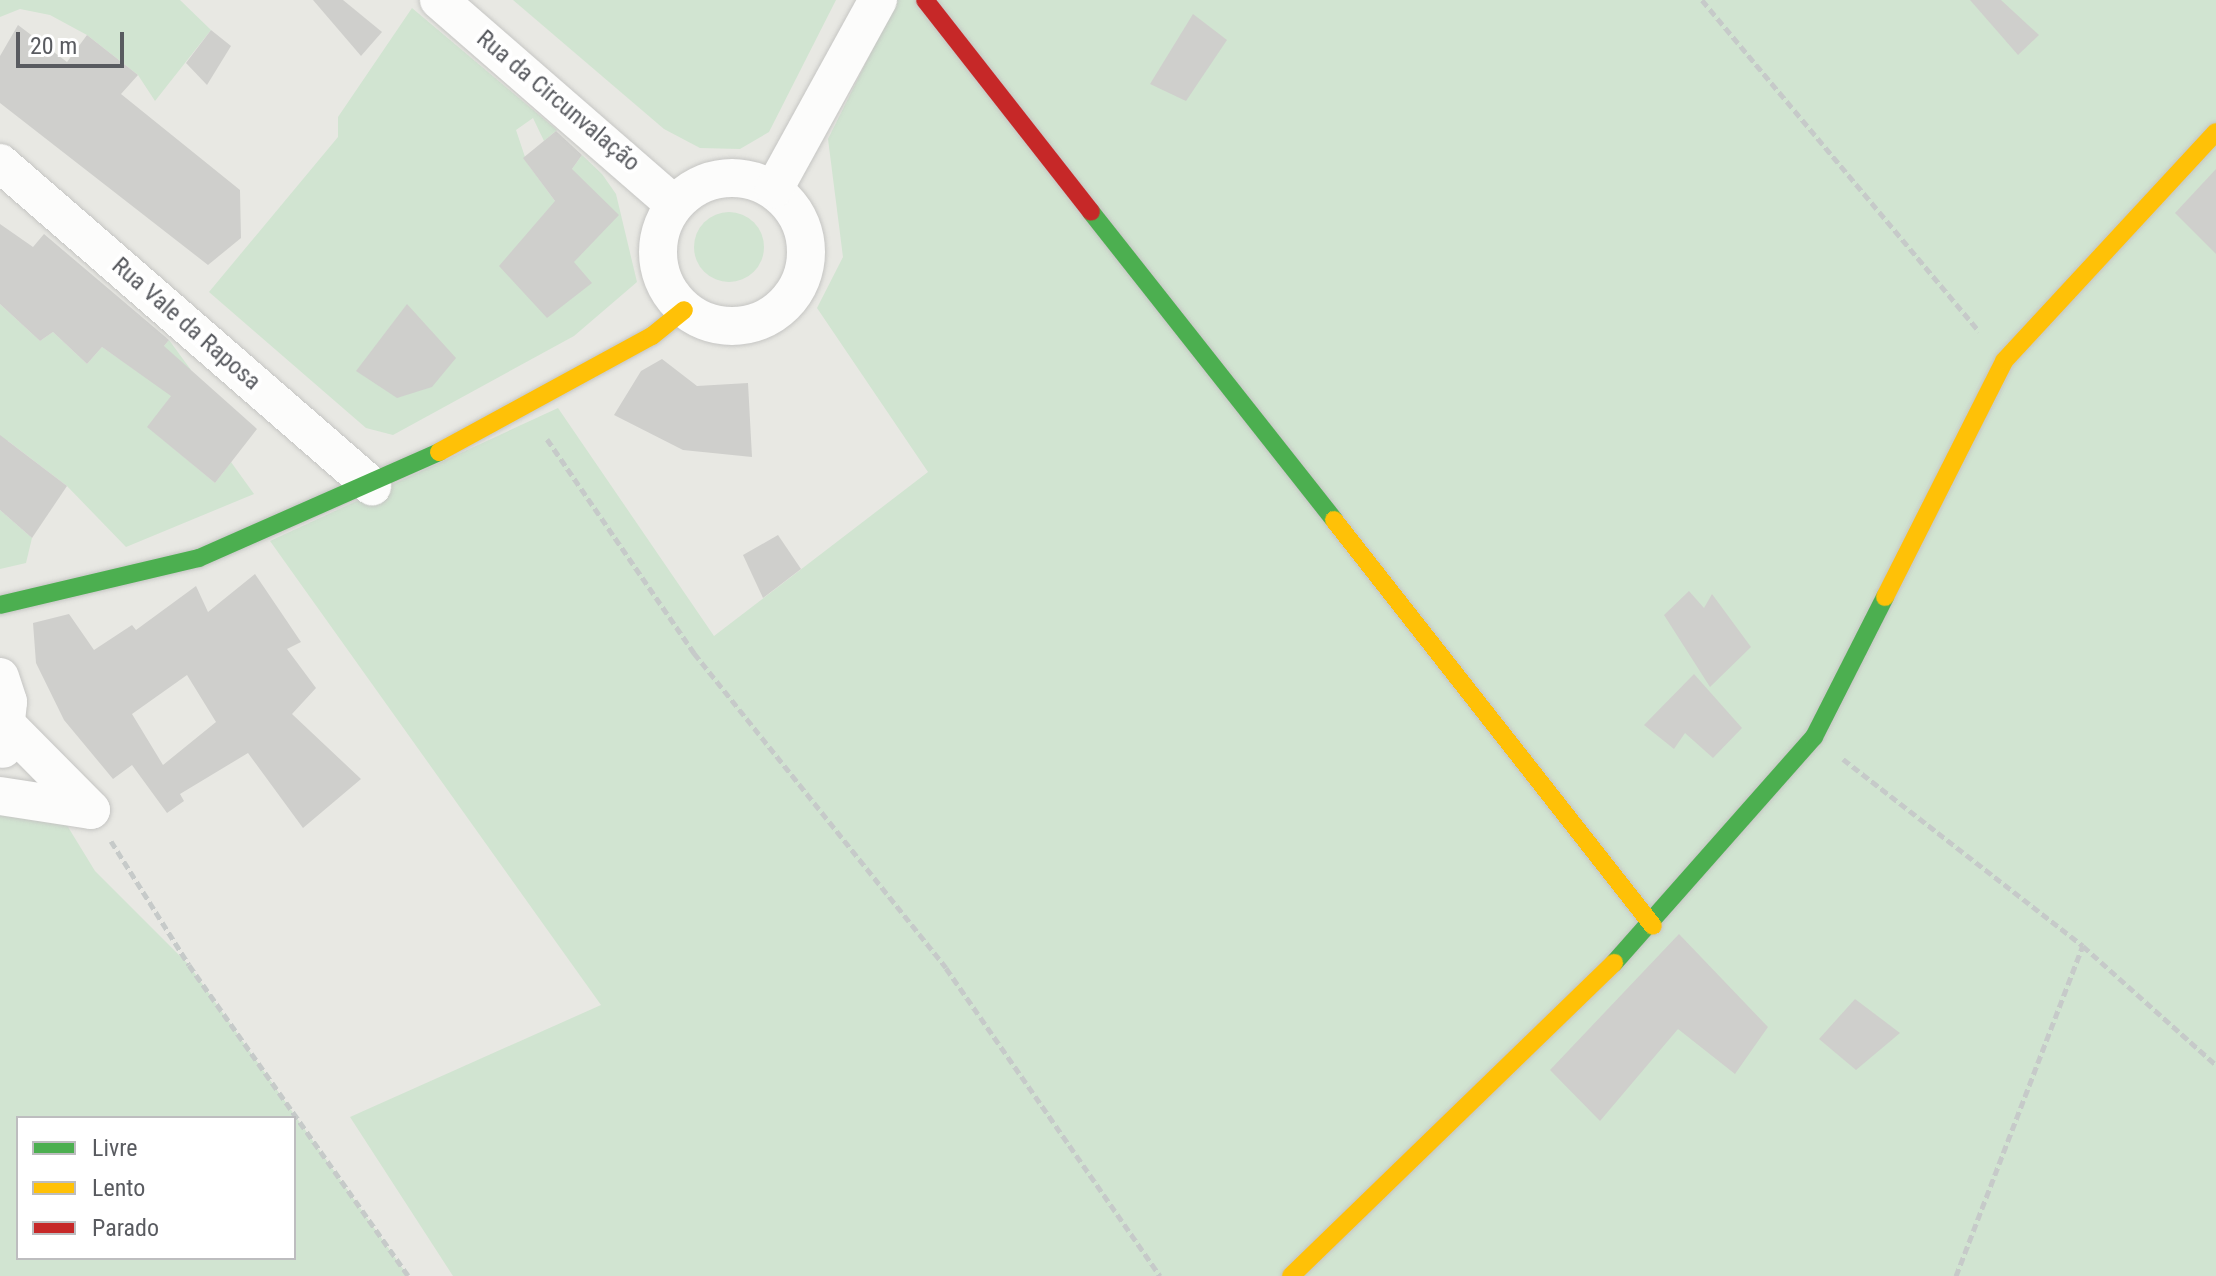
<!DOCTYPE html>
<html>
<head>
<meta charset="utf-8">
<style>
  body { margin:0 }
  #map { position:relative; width:2216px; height:1276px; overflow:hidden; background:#e8e8e3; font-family:"Roboto Condensed",sans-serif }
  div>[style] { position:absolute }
  .green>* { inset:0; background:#d1e4d1 }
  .round { border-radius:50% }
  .building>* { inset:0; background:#cfcfcc }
  .path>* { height:5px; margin-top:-2.5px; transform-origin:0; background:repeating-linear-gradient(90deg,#c6cac9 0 8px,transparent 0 12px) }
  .roads { filter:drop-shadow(0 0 2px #c5c5c3) drop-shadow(0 0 2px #c5c5c3) }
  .street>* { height:38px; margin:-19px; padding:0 19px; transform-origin:19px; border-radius:19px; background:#fcfcfb }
  .street>.ring { margin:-19px; padding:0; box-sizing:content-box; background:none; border:38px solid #fcfcfb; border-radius:50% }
  .fast>* { height:18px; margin:-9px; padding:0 9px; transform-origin:9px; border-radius:9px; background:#4caf50 }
  .slow>* { height:18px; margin:-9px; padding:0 9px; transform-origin:9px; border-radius:9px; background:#ffc107 }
  .jam>* { height:18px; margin:-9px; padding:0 9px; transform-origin:9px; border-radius:9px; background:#c62828 }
  span { translate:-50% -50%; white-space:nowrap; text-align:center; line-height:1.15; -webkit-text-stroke:8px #fff; paint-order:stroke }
  .street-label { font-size:24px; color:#595b60 }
  .legend { position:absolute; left:16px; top:1116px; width:280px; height:144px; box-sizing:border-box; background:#fff; border:2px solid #bdbdbf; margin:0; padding:10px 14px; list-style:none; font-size:24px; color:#595b60 }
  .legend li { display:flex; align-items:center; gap:16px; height:40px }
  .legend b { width:40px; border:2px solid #bdbdbf }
  .scale { position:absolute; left:16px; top:32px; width:108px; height:36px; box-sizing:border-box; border:4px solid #595b60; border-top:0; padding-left:10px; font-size:24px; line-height:28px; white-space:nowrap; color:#595b60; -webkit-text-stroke:6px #fff; paint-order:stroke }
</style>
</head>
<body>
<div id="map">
  <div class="green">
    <div style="clip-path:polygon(0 0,180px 0,211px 30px,155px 101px,138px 75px,87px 35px,50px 15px,20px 9px,0 17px)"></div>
    <div style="clip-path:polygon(513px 0,836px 0,769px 132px,740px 149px,700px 148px,664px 129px)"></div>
    <div style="clip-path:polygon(897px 0,2216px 0,2216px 1276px,453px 1276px,350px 1117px,601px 1005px,270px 541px,558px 408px,714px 636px,928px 472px,817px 308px,843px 257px,828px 139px)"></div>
    <div style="clip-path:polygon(412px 8px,557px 130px,544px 141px,533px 118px,516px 130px,527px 163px,588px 246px,572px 169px,582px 155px,602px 174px,616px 194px,637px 282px,574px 336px,393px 435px,366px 428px,209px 292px,338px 137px,338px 117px)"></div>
    <div class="round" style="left:694px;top:212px;width:70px;height:70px"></div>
    <div style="clip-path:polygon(0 304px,40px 341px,53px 332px,87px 364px,102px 347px,141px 374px,169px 340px,191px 370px,148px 427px,215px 483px,231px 462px,254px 494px,126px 547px,67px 486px,8px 441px,0 451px)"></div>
    <div style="clip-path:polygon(0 510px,32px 538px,26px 563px,0 569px)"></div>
    <div style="clip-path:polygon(evenodd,0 801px,57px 809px,95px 871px,189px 965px,408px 1276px,0 1276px,0 801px,18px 1118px,294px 1118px,294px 1258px,18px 1258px,18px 1118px)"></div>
  </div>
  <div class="building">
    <div style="clip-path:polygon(313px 0,343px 0,382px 32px,361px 56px)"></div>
    <div style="clip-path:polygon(1970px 0,2001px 0,2039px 35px,2018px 55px)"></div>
    <div style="clip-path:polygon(1193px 14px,1227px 40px,1186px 101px,1150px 84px)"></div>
    <div style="clip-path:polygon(18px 25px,67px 62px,87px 35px,138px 75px,121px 94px,240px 190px,241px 238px,208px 265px,0 103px,0 56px)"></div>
    <div style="clip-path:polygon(211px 30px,231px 46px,207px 85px,186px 63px)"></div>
    <div style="clip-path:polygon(556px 131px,582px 155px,572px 169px,619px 215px,574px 262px,592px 283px,547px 318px,499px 266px,555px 201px,523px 158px)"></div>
    <div style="clip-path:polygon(2216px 169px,2216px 254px,2175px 213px)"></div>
    <div style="clip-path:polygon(0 224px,33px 247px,44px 234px,169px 340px,164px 346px,257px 429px,215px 483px,147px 427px,171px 396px,102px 347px,87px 364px,53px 332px,40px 341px,0 304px)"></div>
    <div style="clip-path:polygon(407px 304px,456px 358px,432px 387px,397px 398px,356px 371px)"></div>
    <div style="clip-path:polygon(662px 359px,697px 386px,748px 383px,752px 457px,683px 450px,614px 415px,641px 371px)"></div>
    <div style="clip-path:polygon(0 435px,67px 486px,32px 538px,0 510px)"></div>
    <div style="clip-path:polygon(778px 535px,801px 569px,763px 598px,743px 555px)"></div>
    <div style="clip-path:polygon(evenodd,255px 574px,301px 642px,287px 649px,316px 688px,292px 714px,361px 779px,303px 828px,248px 753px,180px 794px,184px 801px,167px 813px,132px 765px,113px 779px,64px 720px,36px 663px,33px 623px,69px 614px,94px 650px,132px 625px,136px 630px,196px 586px,208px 612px,255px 574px,187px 675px,216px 722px,163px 765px,132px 714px,187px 675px)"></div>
    <div style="clip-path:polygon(1689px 591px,1704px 608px,1712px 594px,1751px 647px,1710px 687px,1664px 615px)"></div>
    <div style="clip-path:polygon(1694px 674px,1742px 728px,1713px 758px,1685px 733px,1674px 749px,1644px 725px)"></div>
    <div style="clip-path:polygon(1679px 934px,1768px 1027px,1735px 1074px,1678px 1029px,1600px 1121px,1550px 1070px)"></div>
    <div style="clip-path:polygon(1855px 999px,1900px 1033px,1856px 1070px,1819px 1039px)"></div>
  </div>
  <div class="path">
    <div style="left:1702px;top:0;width:432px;rotate:50.1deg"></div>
    <div style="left:547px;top:439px;width:260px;rotate:55.5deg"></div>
    <div style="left:694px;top:653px;width:403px;rotate:51.3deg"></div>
    <div style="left:946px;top:968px;width:375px;rotate:55.2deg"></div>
    <div style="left:1843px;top:759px;width:304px;rotate:37.9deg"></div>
    <div style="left:2083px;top:946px;width:178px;rotate:41.8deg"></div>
    <div style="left:111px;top:841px;width:146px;rotate:57.8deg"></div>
    <div style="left:189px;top:965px;width:380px;rotate:54.8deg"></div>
    <div style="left:1956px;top:1276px;width:354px;rotate:-69deg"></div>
  </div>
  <div class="roads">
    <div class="street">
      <div style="left:439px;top:0;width:311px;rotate:41deg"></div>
      <div style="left:0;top:163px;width:493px;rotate:41deg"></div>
      <div class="ring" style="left:658px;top:178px;width:110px;height:110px"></div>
      <div style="left:774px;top:189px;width:216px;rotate:-61.2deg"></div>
      <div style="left:0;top:677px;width:26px;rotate:72deg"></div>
      <div style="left:8px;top:702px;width:47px;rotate:96.1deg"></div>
      <div style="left:8px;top:726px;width:118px;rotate:45.3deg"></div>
      <div style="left:0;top:796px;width:92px;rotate:8.7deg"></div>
    </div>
    <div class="fast">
      <div style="left:1091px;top:212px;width:392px;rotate:51.7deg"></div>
      <div style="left:0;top:605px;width:204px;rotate:-13.3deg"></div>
      <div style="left:199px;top:558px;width:262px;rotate:-23.8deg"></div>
      <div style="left:1614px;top:963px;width:302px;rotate:-48.5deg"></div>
      <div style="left:1814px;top:737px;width:157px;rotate:-63.1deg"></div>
    </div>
    <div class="slow">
      <div style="left:439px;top:452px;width:243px;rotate:-28.6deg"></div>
      <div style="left:652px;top:336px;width:41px;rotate:-39.1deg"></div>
      <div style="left:1334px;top:520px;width:516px;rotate:51.84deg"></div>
      <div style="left:1885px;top:597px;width:264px;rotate:-63.2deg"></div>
      <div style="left:2004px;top:361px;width:312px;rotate:-47.2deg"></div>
      <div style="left:1291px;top:1276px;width:450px;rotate:-44.1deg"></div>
    </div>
    <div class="jam">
      <div style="left:925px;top:0;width:269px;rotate:51.9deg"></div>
    </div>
  </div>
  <div class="street-label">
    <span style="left:558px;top:101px;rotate:40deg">Rua da Circunvalação</span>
    <span style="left:186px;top:324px;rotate:41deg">Rua Vale da Raposa</span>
  </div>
  <ul class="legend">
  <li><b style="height:10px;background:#4caf50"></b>Livre</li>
  <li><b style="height:10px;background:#ffc107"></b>Lento</li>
  <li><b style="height:10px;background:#c62828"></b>Parado</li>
  </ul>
  <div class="scale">20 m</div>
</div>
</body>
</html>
